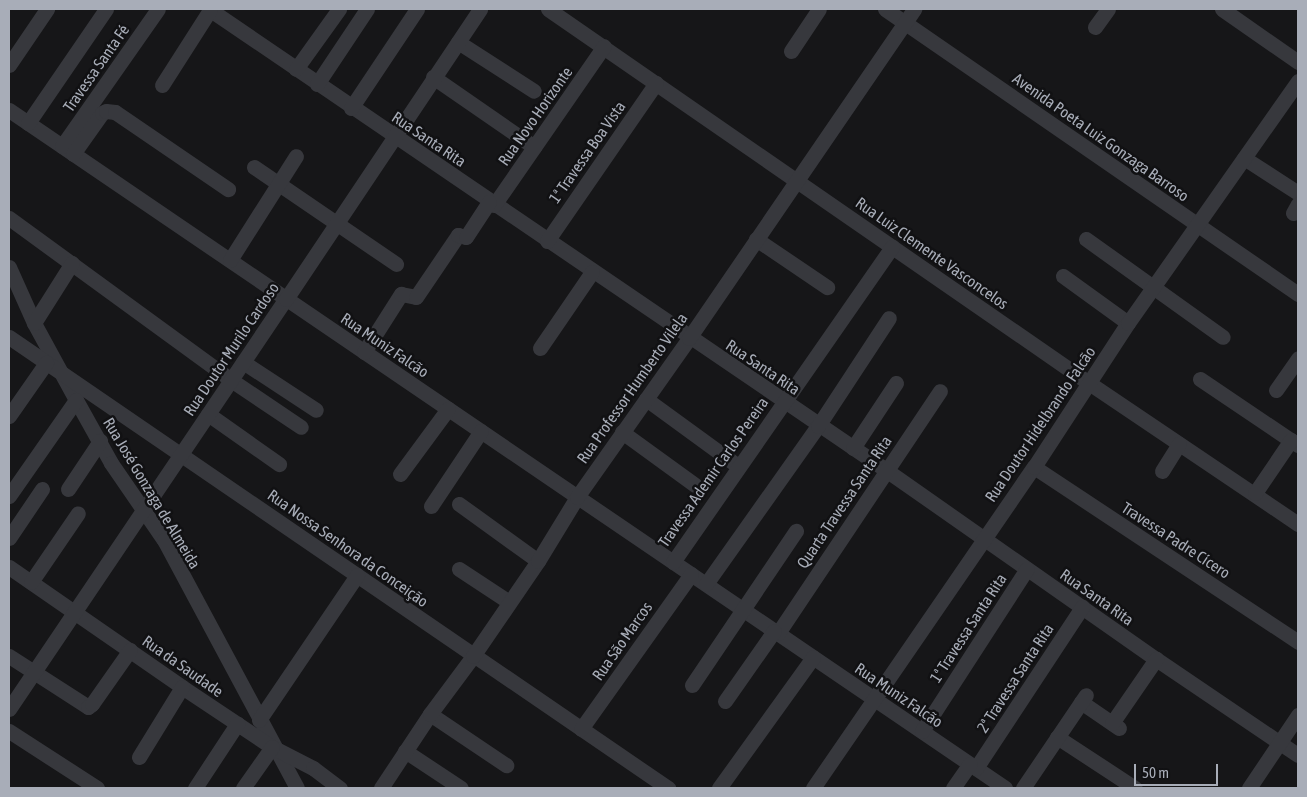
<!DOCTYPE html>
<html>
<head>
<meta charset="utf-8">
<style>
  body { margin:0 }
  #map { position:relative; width:1307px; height:797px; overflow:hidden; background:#161618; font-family:"Asap Condensed",sans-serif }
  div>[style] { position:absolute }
  .minor>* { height:15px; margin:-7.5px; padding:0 7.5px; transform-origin:7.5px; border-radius:7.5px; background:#37383d }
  span { translate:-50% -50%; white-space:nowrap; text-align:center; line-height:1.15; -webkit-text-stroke:5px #111113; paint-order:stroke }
  .street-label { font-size:16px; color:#a8adb8 }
  .frame { position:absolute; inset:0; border:10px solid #a8adb8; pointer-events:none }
  .scale { position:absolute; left:1134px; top:764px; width:84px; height:22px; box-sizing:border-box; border:2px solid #a8adb8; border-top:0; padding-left:6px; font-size:15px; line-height:18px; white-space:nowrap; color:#a8adb8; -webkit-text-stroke:4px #111113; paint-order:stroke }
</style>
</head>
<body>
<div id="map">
  <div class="minor">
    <div style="left:209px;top:9px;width:819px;rotate:34.25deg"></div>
    <div style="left:886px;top:470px;width:330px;rotate:35deg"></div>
    <div style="left:1156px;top:659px;width:171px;rotate:34.1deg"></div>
    <div style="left:548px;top:9px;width:658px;rotate:34.66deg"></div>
    <div style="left:1089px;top:383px;width:252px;rotate:34deg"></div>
    <div style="left:885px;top:9px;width:502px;rotate:34.61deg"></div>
    <div style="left:1222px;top:9px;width:93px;rotate:34.9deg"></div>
    <div style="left:1095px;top:27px;width:22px;rotate:-54deg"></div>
    <div style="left:458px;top:42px;width:90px;rotate:32.8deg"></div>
    <div style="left:791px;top:51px;width:50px;rotate:-56.3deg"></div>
    <div style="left:9px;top:65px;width:68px;rotate:-55.8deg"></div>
    <div style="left:296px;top:69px;width:74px;rotate:-54.4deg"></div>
    <div style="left:433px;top:77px;width:123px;rotate:34.7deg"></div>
    <div style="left:317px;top:84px;width:90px;rotate:-56.3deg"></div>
    <div style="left:162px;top:85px;width:89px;rotate:-57.4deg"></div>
    <div style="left:351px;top:108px;width:119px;rotate:-56.3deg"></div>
    <div style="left:9px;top:110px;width:1205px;rotate:34.24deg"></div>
    <div style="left:28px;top:123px;width:138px;rotate:-55.6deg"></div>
    <div style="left:62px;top:146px;width:167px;rotate:-55deg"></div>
    <div style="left:73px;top:154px;width:50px;rotate:-54.7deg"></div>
    <div style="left:102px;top:113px;width:4px;rotate:-27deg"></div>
    <div style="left:106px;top:111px;width:9px;rotate:6deg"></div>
    <div style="left:115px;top:112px;width:137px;rotate:34.3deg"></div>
    <div style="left:1244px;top:158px;width:64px;rotate:32.9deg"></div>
    <div style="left:254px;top:167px;width:172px;rotate:34.3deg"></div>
    <div style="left:494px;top:205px;width:193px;rotate:-55.3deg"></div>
    <div style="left:1293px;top:213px;width:10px;rotate:-61deg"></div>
    <div style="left:9px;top:218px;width:275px;rotate:36.1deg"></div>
    <div style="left:231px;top:380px;width:84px;rotate:33.9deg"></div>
    <div style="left:756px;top:239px;width:86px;rotate:34.1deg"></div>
    <div style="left:1086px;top:239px;width:168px;rotate:35.6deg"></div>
    <div style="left:547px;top:241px;width:192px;rotate:-55.4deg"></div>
    <div style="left:230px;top:260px;width:123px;rotate:-57.6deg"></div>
    <div style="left:9px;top:267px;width:61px;rotate:65.9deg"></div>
    <div style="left:34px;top:323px;width:88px;rotate:61.4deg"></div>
    <div style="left:76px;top:400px;width:72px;rotate:60.9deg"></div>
    <div style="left:111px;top:463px;width:93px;rotate:55.5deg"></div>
    <div style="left:164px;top:540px;width:281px;rotate:61.8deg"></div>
    <div style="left:1063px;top:276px;width:80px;rotate:35.9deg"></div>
    <div style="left:34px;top:323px;width:71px;rotate:-57.7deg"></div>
    <div style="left:9px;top:337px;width:799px;rotate:34.39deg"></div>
    <div style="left:540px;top:348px;width:92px;rotate:-55.6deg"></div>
    <div style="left:364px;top:352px;width:69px;rotate:-57.5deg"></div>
    <div style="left:401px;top:294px;width:15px;rotate:11deg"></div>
    <div style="left:416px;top:297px;width:75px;rotate:-55.9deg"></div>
    <div style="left:458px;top:235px;width:8px;rotate:14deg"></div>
    <div style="left:466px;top:237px;width:42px;rotate:-56.7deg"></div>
    <div style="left:243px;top:362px;width:87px;rotate:33.3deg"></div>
    <div style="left:1200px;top:379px;width:118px;rotate:34deg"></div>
    <div style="left:1276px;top:390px;width:39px;rotate:-55deg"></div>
    <div style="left:646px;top:399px;width:114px;rotate:36.1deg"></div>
    <div style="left:208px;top:414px;width:87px;rotate:35.2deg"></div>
    <div style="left:9px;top:416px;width:65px;rotate:-55.1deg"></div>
    <div style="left:622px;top:432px;width:90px;rotate:36deg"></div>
    <div style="left:853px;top:448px;width:78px;rotate:-56.5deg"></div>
    <div style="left:1034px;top:467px;width:317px;rotate:33.5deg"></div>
    <div style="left:1162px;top:471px;width:32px;rotate:-58deg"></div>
    <div style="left:400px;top:474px;width:81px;rotate:-53.6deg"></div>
    <div style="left:68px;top:489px;width:58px;rotate:-56.3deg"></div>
    <div style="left:1255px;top:493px;width:64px;rotate:-55.8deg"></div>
    <div style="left:9px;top:496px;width:117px;rotate:-55.1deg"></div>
    <div style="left:459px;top:504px;width:97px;rotate:35.8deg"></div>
    <div style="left:431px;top:506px;width:90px;rotate:-56.3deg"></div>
    <div style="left:9px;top:538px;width:59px;rotate:-56deg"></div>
    <div style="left:673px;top:562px;width:384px;rotate:-55.2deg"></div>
    <div style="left:9px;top:567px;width:211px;rotate:34.7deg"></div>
    <div style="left:182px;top:687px;width:108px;rotate:33.7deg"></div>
    <div style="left:272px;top:747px;width:46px;rotate:27.1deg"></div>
    <div style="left:313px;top:768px;width:34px;rotate:37deg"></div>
    <div style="left:459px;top:569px;width:60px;rotate:33.4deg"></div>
    <div style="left:31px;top:582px;width:83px;rotate:-55.7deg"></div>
    <div style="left:706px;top:584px;width:194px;rotate:-54.7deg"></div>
    <div style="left:818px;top:426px;width:129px;rotate:-56.7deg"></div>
    <div style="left:778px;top:633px;width:291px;rotate:-56.2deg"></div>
    <div style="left:9px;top:656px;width:94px;rotate:32.8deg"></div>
    <div style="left:88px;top:707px;width:5px;rotate:-37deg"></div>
    <div style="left:92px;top:704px;width:66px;rotate:-54.9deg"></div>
    <div style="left:692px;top:685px;width:186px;rotate:-56deg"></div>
    <div style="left:725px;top:701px;width:85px;rotate:-55deg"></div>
    <div style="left:1081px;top:702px;width:46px;rotate:34.4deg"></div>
    <div style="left:9px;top:709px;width:495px;rotate:-56deg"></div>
    <div style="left:286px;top:299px;width:349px;rotate:-56.2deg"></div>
    <div style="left:430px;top:714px;width:92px;rotate:33.9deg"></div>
    <div style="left:259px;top:720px;width:175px;rotate:-55.9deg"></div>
    <div style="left:1112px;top:723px;width:78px;rotate:-55.5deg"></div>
    <div style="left:581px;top:729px;width:190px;rotate:-54.6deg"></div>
    <div style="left:9px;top:731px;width:105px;rotate:32.9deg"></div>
    <div style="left:922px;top:731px;width:193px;rotate:-57.1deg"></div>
    <div style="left:1057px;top:737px;width:93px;rotate:33.2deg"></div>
    <div style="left:405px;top:751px;width:67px;rotate:33.5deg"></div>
    <div style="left:139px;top:757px;width:82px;rotate:-58.4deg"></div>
    <div style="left:976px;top:768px;width:193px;rotate:-56.6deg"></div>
    <div style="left:195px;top:788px;width:77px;rotate:-56.7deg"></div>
    <div style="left:243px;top:788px;width:50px;rotate:-54.7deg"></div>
    <div style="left:381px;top:788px;width:89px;rotate:-56.5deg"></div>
    <div style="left:430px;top:714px;width:72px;rotate:-53.4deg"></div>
    <div style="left:473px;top:656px;width:115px;rotate:-55.6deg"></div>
    <div style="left:538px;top:561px;width:75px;rotate:-58.6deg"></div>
    <div style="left:577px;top:497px;width:194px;rotate:-54.8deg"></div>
    <div style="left:689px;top:338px;width:399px;rotate:-55.6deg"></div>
    <div style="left:719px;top:788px;width:161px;rotate:-54.3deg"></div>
    <div style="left:813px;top:788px;width:390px;rotate:-55.5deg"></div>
    <div style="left:1034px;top:467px;width:172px;rotate:-56.9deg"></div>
    <div style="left:1128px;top:323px;width:296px;rotate:-54.9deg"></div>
    <div style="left:953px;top:788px;width:29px;rotate:-55deg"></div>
    <div style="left:1023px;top:788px;width:112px;rotate:-55.9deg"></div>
    <div style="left:1249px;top:788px;width:88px;rotate:-56.1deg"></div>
  </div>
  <div class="street-label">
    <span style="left:96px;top:68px;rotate:-55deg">Travessa Santa Fé</span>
    <span style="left:535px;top:116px;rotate:-55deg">Rua Novo Horizonte</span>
    <span style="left:1101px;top:137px;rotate:35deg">Avenida Poeta Luiz Gonzaga Barroso</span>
    <span style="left:429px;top:139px;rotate:34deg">Rua Santa Rita</span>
    <span style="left:587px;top:152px;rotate:-55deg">1ª Travessa Boa Vista</span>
    <span style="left:932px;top:253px;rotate:35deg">Rua Luiz Clemente Vasconcelos</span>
    <span style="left:385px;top:345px;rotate:34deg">Rua Muniz Falcão</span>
    <span style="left:231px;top:349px;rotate:-56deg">Rua Doutor Murilo Cardoso</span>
    <span style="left:763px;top:367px;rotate:34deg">Rua Santa Rita</span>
    <span style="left:632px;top:388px;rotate:-55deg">Rua Professor Humberto Vilela</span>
    <span style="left:1040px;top:424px;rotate:-56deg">Rua Doutor Hidelbrando Falcão</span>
    <span style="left:713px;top:472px;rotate:-55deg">Travessa Ademir Carlos Pereira</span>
    <span style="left:152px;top:493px;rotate:59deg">Rua José Gonzaga de Almeida</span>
    <span style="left:844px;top:502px;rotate:-56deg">Quarta Travessa Santa Rita</span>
    <span style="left:1176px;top:540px;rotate:33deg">Travessa Padre Cícero</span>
    <span style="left:348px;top:548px;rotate:35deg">Rua Nossa Senhora da Conceição</span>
    <span style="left:1097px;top:597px;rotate:35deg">Rua Santa Rita</span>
    <span style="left:968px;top:628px;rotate:-57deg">1ª Travessa Santa Rita</span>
    <span style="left:622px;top:641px;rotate:-55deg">Rua São Marcos</span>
    <span style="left:183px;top:666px;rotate:35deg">Rua da Saudade</span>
    <span style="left:1015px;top:678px;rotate:-57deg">2ª Travessa Santa Rita</span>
    <span style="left:899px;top:695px;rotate:34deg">Rua Muniz Falcão</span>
  </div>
  <div class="frame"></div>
  <div class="scale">50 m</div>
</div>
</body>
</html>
